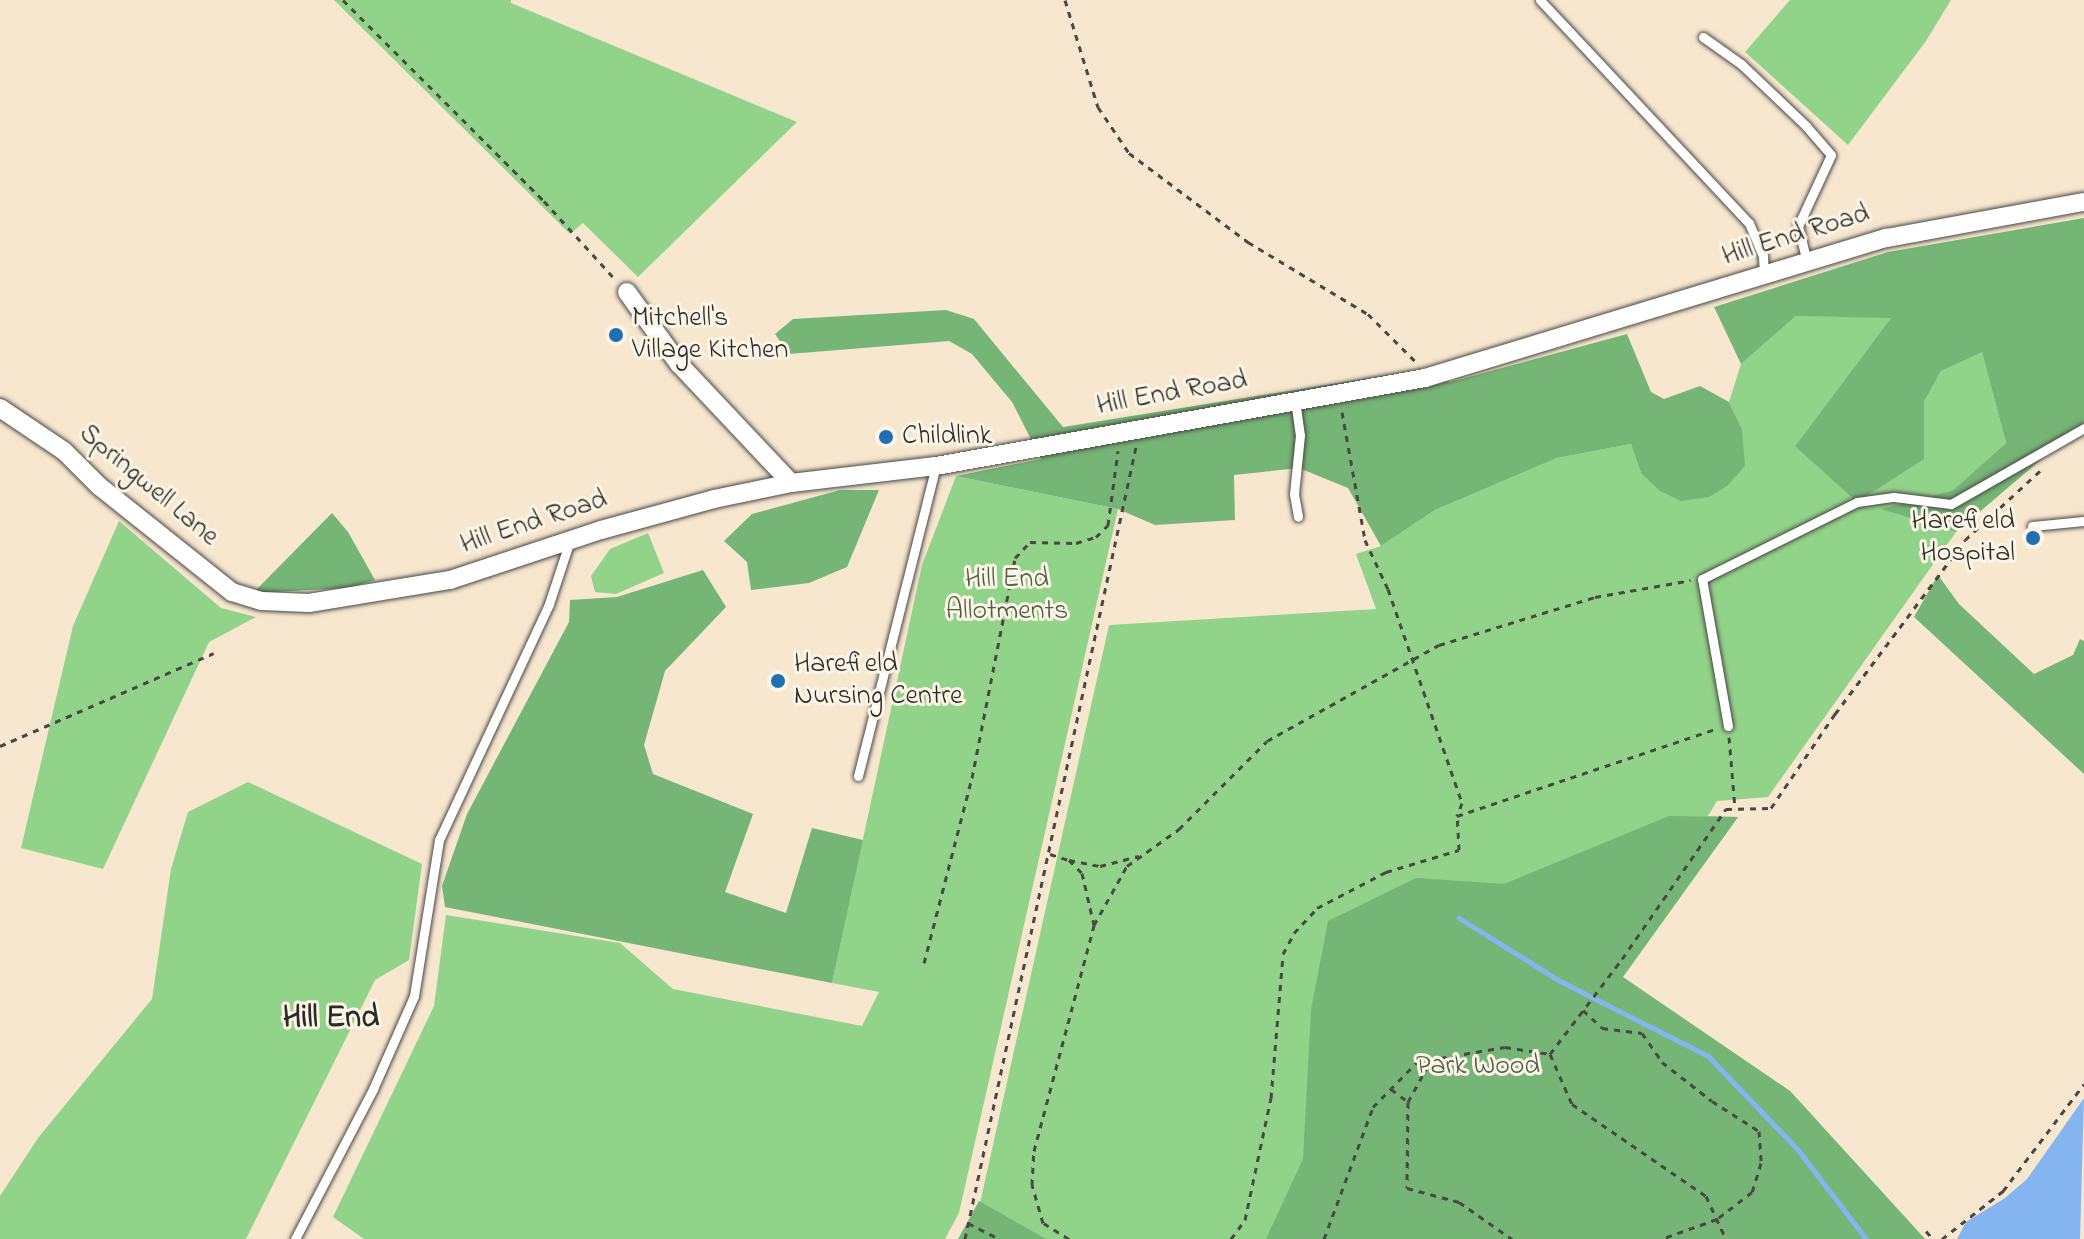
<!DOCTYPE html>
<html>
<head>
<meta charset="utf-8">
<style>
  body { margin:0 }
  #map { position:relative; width:2084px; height:1239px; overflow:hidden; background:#f7e7cf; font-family:"Indie Flower",sans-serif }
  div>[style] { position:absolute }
  .green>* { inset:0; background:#92d38a }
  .forest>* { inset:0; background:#75b576 }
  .water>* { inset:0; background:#84b5f0 }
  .stream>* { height:5px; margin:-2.5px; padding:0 2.5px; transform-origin:2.5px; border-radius:2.5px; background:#84b5f0 }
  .path>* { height:3px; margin-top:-1.5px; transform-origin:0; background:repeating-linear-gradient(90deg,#4a4744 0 6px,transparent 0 12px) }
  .roads { filter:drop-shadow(0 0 2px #4a4744) drop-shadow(0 0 2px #4a4744) }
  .lane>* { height:9px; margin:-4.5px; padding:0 4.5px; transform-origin:4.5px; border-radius:4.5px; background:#fff }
  .street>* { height:18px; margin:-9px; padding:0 9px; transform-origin:9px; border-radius:9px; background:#fff }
  .dots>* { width:22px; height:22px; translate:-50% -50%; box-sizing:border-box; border:4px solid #fcf5e5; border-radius:50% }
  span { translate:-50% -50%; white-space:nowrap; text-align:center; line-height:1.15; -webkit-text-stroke:6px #fcf5e5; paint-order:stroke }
  .street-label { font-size:28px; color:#2b2b2b }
  .poi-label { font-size:28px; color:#2b2b2b }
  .left { translate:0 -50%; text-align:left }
  .right { translate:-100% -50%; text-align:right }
  .park-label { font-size:28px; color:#4a5d48 }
  .quarter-label { font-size:32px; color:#2b2b2b; font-weight:700 }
</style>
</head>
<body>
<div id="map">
  <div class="green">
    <div style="clip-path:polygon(334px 0,511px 0,511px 3px,797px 122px,638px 277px,583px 223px,570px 234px)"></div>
    <div style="clip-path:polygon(1790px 0,1951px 0,1926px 41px,1848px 145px,1745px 52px)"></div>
    <div style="clip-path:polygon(1796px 316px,1892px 317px,1795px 446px,1924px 459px,1924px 402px,1941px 371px,1982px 351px,2006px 443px,1953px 490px,1882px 509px,1956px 532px,1768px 797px,1717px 801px,1708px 816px,1738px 817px,1622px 977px,1790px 1091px,1925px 1239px,972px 1239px,1109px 625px,1376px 609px,1356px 554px,1381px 546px,1435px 510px,1557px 458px,1631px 444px,1641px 473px,1742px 429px,1729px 402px,1741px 364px)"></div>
    <div style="clip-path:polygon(956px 476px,1118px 509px,959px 1213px,945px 1239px,364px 1239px,333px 1217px,434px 1006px,446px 915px,620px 943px,673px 989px,862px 1026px,879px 992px,832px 983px,922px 565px)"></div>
    <div style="clip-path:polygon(119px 521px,221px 608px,256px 617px,209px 642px,103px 869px,21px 848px,73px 626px)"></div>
    <div style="clip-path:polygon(648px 533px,664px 573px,616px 594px,595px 592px,591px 576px,610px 549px)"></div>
    <div style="clip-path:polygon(248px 782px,422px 864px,409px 960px,375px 980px,246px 1239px,0 1239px,0 1196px,38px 1138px,152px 999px,171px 869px,188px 812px)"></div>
  </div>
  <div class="forest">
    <div style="clip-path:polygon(2084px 218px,2084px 431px,2052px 450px,1956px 532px,1881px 509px,1953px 490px,2006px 443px,1982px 352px,1941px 371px,1924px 402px,1924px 459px,1857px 502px,1795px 446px,1891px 318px,1796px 316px,1741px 364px,1714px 307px,1888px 252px)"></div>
    <div style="clip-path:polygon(946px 310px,974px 319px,1063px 427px,1401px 373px,1450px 382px,1627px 334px,1651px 392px,1664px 399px,1700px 386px,1729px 402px,1742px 429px,1745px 466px,1727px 486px,1709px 497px,1681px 501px,1660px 491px,1641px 473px,1631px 444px,1557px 458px,1435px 510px,1381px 546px,1348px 488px,1299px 468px,1234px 475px,1235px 520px,1155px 525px,1118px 509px,956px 476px,1041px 459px,1012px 402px,972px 354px,949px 341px,789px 354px,775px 334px,793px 319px)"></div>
    <div style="clip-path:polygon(840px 490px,879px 490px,847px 567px,809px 583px,751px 590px,747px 562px,724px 541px,752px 514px)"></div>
    <div style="clip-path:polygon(332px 513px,348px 532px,375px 580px,348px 588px,253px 593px)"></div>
    <div style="clip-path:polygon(703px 570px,726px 607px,665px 671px,644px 745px,653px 774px,753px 814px,725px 892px,786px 913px,812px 828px,863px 840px,832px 983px,445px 907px,442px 886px,467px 814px,569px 622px,570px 600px,617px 597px)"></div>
    <div style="clip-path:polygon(1938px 575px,1959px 604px,2034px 674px,2073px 655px,2080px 639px,2084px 641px,2084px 774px,1914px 617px)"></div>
    <div style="clip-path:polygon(1669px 816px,1738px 817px,1623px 977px,1790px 1091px,1925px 1239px,1266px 1239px,1303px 1159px,1311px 1010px,1328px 921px,1416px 878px,1504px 884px)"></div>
    <div style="clip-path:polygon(979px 1201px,1046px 1239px,958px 1239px)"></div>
  </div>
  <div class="water">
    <div style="clip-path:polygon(2084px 1098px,2080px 1239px,1957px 1239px,1966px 1222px,2005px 1198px,2027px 1179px)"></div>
  </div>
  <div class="stream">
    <div style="left:1459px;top:918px;width:119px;rotate:32deg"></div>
    <div style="left:1560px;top:981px;width:166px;rotate:26.9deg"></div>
    <div style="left:1708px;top:1056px;width:130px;rotate:46.2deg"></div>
    <div style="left:1798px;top:1150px;width:112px;rotate:52.6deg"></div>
  </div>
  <div class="path">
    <div style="left:343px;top:0;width:284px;rotate:45deg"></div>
    <div style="left:544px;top:201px;width:107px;rotate:47.7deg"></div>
    <div style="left:1065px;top:0;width:112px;rotate:72.9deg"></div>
    <div style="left:1098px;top:107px;width:55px;rotate:56deg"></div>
    <div style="left:1129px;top:153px;width:149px;rotate:36.8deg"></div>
    <div style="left:1248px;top:242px;width:140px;rotate:31deg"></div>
    <div style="left:1368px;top:314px;width:66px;rotate:45deg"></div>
    <div style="left:1342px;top:412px;width:130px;rotate:79.8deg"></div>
    <div style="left:1365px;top:540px;width:54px;rotate:64.9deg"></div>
    <div style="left:1388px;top:589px;width:226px;rotate:70.9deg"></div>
    <div style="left:1462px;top:803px;width:14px;rotate:111deg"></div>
    <div style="left:1729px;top:737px;width:72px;rotate:85.2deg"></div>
    <div style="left:0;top:746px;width:233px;rotate:-23.5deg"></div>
    <div style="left:1050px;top:854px;width:20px;rotate:18deg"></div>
    <div style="left:1069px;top:860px;width:18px;rotate:45deg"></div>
    <div style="left:1082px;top:873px;width:53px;rotate:77deg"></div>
    <div style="left:1069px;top:860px;width:32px;rotate:11deg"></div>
    <div style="left:1100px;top:866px;width:40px;rotate:-14.4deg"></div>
    <div style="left:924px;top:963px;width:191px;rotate:-75.5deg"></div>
    <div style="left:972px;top:778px;width:224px;rotate:-78.9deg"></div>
    <div style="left:1015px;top:558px;width:22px;rotate:-47deg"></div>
    <div style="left:1030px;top:542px;width:46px;rotate:1.2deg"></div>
    <div style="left:1076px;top:543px;width:21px;rotate:-17deg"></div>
    <div style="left:1096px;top:537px;width:17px;rotate:-45deg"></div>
    <div style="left:1108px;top:525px;width:75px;rotate:-82.3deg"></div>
    <div style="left:1583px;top:1010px;width:26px;rotate:43deg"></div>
    <div style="left:1602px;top:1028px;width:40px;rotate:7.1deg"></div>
    <div style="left:1642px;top:1033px;width:35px;rotate:55deg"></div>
    <div style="left:1662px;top:1062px;width:63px;rotate:38deg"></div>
    <div style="left:1712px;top:1101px;width:56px;rotate:32.6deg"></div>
    <div style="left:1759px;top:1131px;width:32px;rotate:86deg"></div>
    <div style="left:1761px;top:1163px;width:30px;rotate:107deg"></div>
    <div style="left:1752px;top:1192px;width:44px;rotate:142.4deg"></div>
    <div style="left:1717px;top:1219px;width:59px;rotate:160.3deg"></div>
    <div style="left:1550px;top:1054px;width:119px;rotate:-52.8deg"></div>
    <div style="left:1622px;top:959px;width:183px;rotate:-55.3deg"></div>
    <div style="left:1726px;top:809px;width:45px;rotate:-1.3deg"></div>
    <div style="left:1771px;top:808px;width:114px;rotate:-55.8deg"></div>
    <div style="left:1835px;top:714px;width:217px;rotate:-53.2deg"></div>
    <div style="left:1965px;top:540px;width:106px;rotate:-42.7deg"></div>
    <div style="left:1391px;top:1089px;width:21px;rotate:37deg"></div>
    <div style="left:1408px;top:1102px;width:86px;rotate:90.7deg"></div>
    <div style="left:1407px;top:1188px;width:54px;rotate:15.1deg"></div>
    <div style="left:1459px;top:1202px;width:65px;rotate:34.9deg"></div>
    <div style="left:1408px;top:1102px;width:48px;rotate:-61.3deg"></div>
    <div style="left:968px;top:1223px;width:35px;rotate:27deg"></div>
    <div style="left:1926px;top:1231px;width:11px;rotate:49deg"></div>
    <div style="left:965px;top:1239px;width:810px;rotate:-77.82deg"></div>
    <div style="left:1069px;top:1239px;width:31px;rotate:-148deg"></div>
    <div style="left:1043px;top:1223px;width:40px;rotate:-106deg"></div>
    <div style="left:1032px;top:1185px;width:34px;rotate:-87deg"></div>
    <div style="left:1034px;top:1151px;width:234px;rotate:-75.1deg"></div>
    <div style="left:1094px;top:925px;width:68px;rotate:-60.8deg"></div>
    <div style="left:1127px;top:866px;width:64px;rotate:-35.4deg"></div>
    <div style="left:1179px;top:829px;width:124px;rotate:-45deg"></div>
    <div style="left:1267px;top:741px;width:197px;rotate:-29.2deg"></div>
    <div style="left:1439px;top:645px;width:163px;rotate:-17.1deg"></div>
    <div style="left:1595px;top:597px;width:97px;rotate:-10deg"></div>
    <div style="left:1231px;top:1239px;width:24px;rotate:-54deg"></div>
    <div style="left:1245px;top:1220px;width:125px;rotate:-78deg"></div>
    <div style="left:1271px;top:1098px;width:144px;rotate:-85.2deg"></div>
    <div style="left:1283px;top:954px;width:24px;rotate:-62deg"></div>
    <div style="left:1294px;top:933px;width:34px;rotate:-47deg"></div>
    <div style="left:1317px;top:908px;width:78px;rotate:-27.6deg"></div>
    <div style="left:1386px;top:872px;width:76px;rotate:-16.8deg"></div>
    <div style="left:1459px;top:850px;width:34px;rotate:-93deg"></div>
    <div style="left:1457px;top:816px;width:273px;rotate:-18.6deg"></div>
    <div style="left:1324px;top:1239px;width:141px;rotate:-69.6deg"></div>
    <div style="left:1373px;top:1107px;width:63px;rotate:-45.6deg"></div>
    <div style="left:1417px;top:1062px;width:89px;rotate:-9.7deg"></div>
    <div style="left:1505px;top:1047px;width:46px;rotate:8.8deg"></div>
    <div style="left:1550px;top:1054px;width:55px;rotate:66.3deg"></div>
    <div style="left:1572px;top:1104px;width:163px;rotate:34.5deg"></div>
    <div style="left:1706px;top:1196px;width:47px;rotate:65.1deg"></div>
    <div style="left:1942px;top:1239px;width:78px;rotate:-38.2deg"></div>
    <div style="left:2003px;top:1191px;width:134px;rotate:-52.9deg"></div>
  </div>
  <div class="roads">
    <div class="lane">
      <div style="left:1540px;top:0;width:306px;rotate:46.9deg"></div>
      <div style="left:1749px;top:223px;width:36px;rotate:67deg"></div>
      <div style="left:1763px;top:256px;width:19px;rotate:87deg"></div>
      <div style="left:1703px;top:37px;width:47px;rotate:35.4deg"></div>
      <div style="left:1741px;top:64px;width:90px;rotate:43.6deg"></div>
      <div style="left:1806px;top:126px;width:38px;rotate:49deg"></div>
      <div style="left:1831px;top:155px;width:78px;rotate:114.9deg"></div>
      <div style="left:1798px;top:226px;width:37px;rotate:76deg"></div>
      <div style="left:1295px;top:400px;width:35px;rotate:82deg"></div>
      <div style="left:1300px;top:435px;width:59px;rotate:95.8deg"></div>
      <div style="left:1294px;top:494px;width:23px;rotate:80deg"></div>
      <div style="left:2032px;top:526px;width:52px;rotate:-5.5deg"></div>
      <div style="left:1728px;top:726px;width:149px;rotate:-100deg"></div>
      <div style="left:1702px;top:579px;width:173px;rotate:-26.4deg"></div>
      <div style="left:1857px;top:502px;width:37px;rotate:-8deg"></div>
      <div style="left:1894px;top:497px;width:57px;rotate:7deg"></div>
      <div style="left:1951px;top:504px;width:153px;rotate:-29.7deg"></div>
      <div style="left:858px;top:776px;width:320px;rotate:-75.9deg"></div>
      <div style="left:295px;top:1239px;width:169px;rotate:-62.5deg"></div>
      <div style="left:373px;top:1089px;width:102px;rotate:-66.2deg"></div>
      <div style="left:414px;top:996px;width:158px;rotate:-80.9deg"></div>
      <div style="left:439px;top:840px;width:260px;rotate:-65deg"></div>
      <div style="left:549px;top:604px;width:67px;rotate:-71.8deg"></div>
    </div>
    <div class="street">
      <div style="left:627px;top:292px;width:89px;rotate:54.2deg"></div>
      <div style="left:679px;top:364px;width:163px;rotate:46.7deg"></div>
      <div style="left:0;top:408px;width:77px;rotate:33.9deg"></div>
      <div style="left:64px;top:451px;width:49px;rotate:45deg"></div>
      <div style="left:99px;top:486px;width:170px;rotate:38.6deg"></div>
      <div style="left:232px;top:592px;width:31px;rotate:17deg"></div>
      <div style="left:262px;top:601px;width:47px;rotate:2.4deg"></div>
      <div style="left:309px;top:603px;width:143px;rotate:-9.3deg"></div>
      <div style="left:450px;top:580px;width:159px;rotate:-18.3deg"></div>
      <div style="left:601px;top:530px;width:117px;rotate:-15.3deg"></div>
      <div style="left:714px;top:499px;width:79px;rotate:-11.7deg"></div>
      <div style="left:791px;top:483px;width:146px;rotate:-6.7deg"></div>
      <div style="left:936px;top:466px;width:497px;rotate:-10.2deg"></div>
      <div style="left:1425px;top:378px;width:483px;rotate:-16.9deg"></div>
      <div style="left:1887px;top:238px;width:200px;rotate:-10.4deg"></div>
    </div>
  </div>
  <div class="dots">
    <div style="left:616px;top:335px;background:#1f6fb2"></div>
    <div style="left:886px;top:437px;background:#1f6fb2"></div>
    <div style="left:2033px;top:538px;background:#1f6fb2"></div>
    <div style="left:778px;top:681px;background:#1f6fb2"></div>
  </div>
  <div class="street-label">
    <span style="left:1796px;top:236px;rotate:-17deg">Hill End Road</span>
    <span style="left:1172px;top:394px;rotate:-10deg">Hill End Road</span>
    <span style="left:148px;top:486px;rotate:40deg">Springwell Lane</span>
    <span style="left:534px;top:523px;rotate:-18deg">Hill End Road</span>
  </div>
  <div class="poi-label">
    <span class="left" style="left:632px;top:335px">Mitchell's<br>Village Kitchen</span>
    <span class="left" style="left:902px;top:437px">Childlink</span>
    <span class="right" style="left:2015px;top:538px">Harefield<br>Hospital</span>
    <span class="left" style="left:794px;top:681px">Harefield<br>Nursing Centre</span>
  </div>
  <div class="park-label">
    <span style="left:1007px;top:596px">Hill End<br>Allotments</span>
    <span style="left:1478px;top:1067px">Park Wood</span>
  </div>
  <div class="quarter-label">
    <span style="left:331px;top:1019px">Hill End</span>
  </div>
</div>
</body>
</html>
